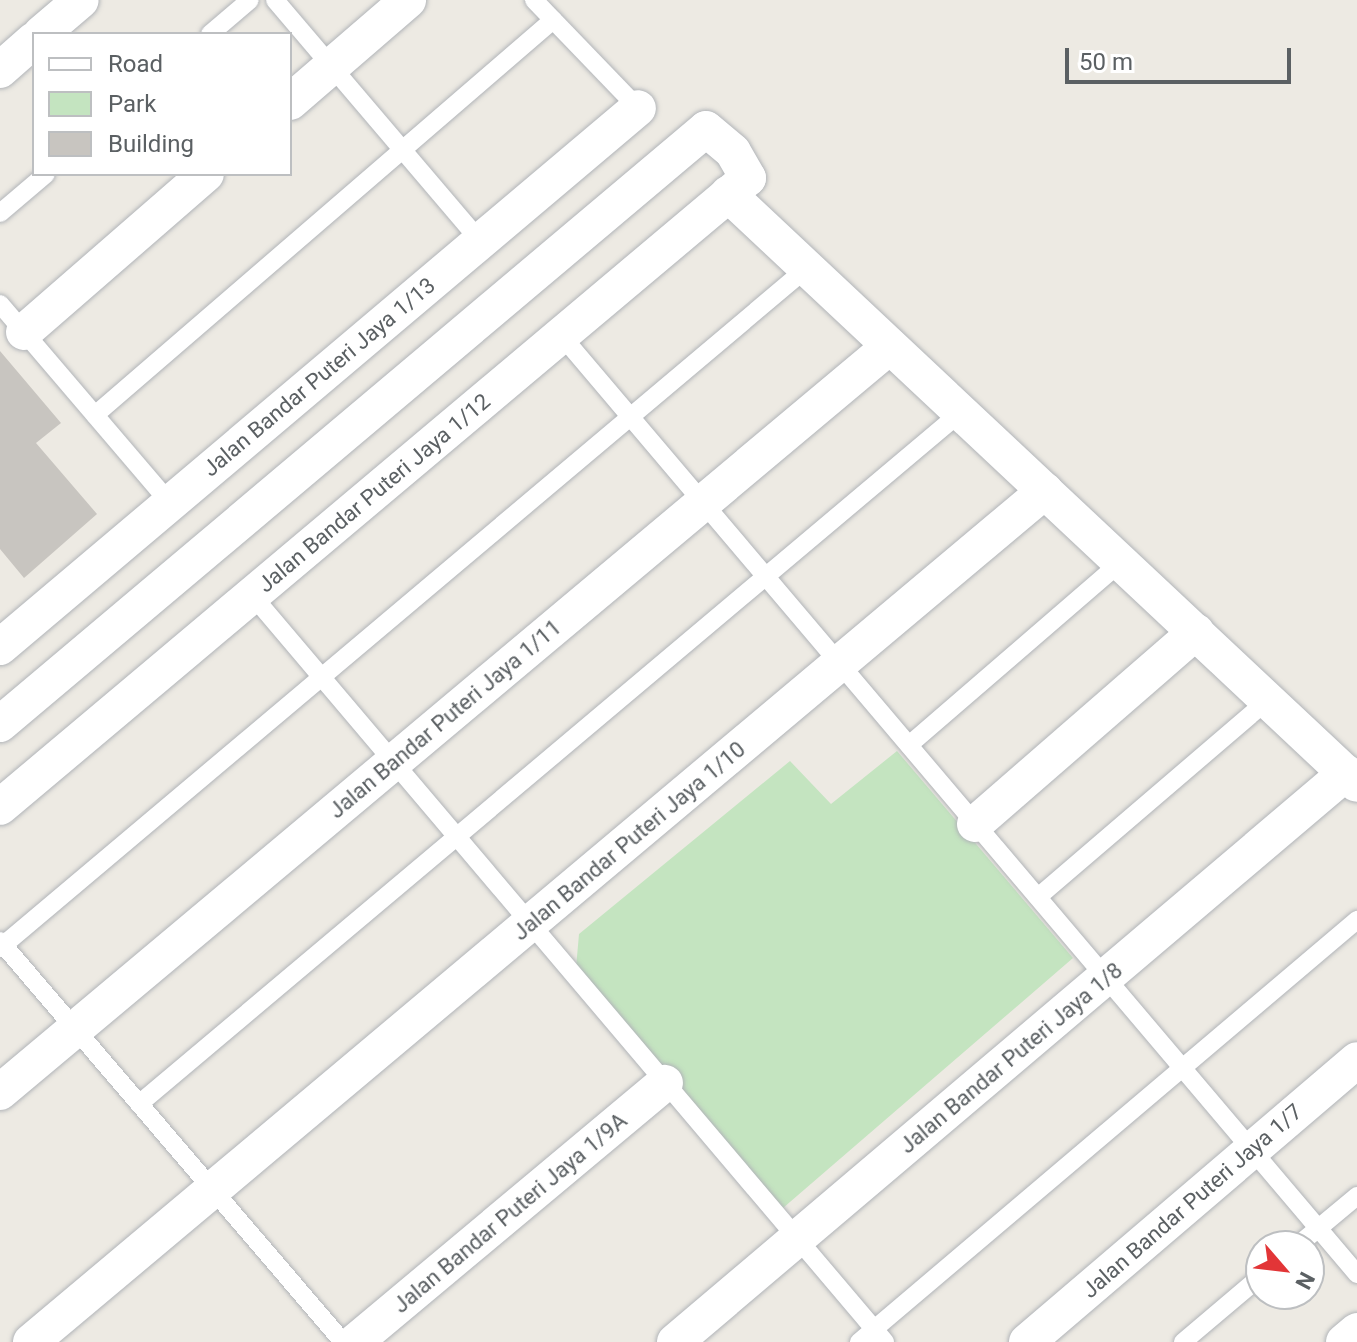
<!DOCTYPE html>
<html>
<head>
<meta charset="utf-8">
<style>
  body { margin:0 }
  #map { position:relative; width:1357px; height:1342px; overflow:hidden; background:#edeae3; font-family:Roboto,sans-serif }
  div>[style] { position:absolute }
  .green>* { inset:0; background:#c4e4c0 }
  .building>* { inset:0; background:#c8c5c0 }
  .roads { filter:drop-shadow(0 0 2px #b1b4b8) drop-shadow(0 0 2px #b1b4b8) }
  .lane>* { height:18px; margin:-9px; padding:0 9px; transform-origin:9px; border-radius:9px; background:#fff }
  .street>* { height:36px; margin:-18px; padding:0 18px; transform-origin:18px; border-radius:18px; background:#fff }
  span { translate:-50% -50%; white-space:nowrap; text-align:center; line-height:1.15; -webkit-text-stroke:6px #fff; paint-order:stroke }
  .street-label { font-size:22px; color:#5b6063 }
  .legend { position:absolute; left:32px; top:32px; width:260px; height:144px; box-sizing:border-box; background:#fff; border:2px solid #bdbfc1; margin:0; padding:10px 14px; list-style:none; font-size:24px; color:#5b6063 }
  .legend li { display:flex; align-items:center; gap:16px; height:40px }
  .legend b { width:40px; border:2px solid #bdbfc1 }
  .north { position:absolute; left:1245px; top:1230px; width:80px; height:80px; box-sizing:border-box; background:#fff; border:2px solid #bdbfc1; border-radius:50%; rotate:118deg; font-size:22px; font-weight:700; line-height:32px; text-align:center; color:#5b6063 }
  .north::after { content:''; display:block; margin:auto; width:28px; height:36px; background:#e23537; clip-path:polygon(50% 0,100% 100%,50% 72%,0 100%) }
  .scale { position:absolute; left:1065px; top:48px; width:226px; height:36px; box-sizing:border-box; border:4px solid #5b6063; border-top:0; padding-left:10px; font-size:24px; line-height:28px; white-space:nowrap; color:#5b6063; -webkit-text-stroke:6px #fff; paint-order:stroke }
</style>
</head>
<body>
<div id="map">
  <div class="green">
    <div style="clip-path:polygon(897px 751px,1073px 958px,783px 1208px,576px 968px,579px 934px,790px 761px,831px 804px)"></div>
  </div>
  <div class="building">
    <div style="clip-path:polygon(0 351px,61px 423px,36px 443px,97px 514px,24px 578px,0 549px)"></div>
  </div>
  <div class="roads">
    <div class="lane">
      <div style="left:275px;top:0;width:316px;rotate:49.6deg"></div>
      <div style="left:534px;top:0;width:150px;rotate:46.1deg"></div>
      <div style="left:210px;top:34px;width:52px;rotate:-40.4deg"></div>
      <div style="left:0;top:213px;width:60px;rotate:-40.3deg"></div>
      <div style="left:0;top:304px;width:262px;rotate:49.5deg"></div>
      <div style="left:561px;top:335px;width:1231px;rotate:49.71deg"></div>
      <div style="left:95px;top:415px;width:605px;rotate:-40.78deg"></div>
      <div style="left:252px;top:595px;width:979px;rotate:49.72deg"></div>
      <div style="left:909px;top:745px;width:280px;rotate:-40.8deg"></div>
      <div style="left:1038px;top:897px;width:303px;rotate:-40.6deg"></div>
      <div style="left:0;top:941px;width:528px;rotate:49.46deg"></div>
      <div style="left:0;top:948px;width:1055px;rotate:-40.12deg"></div>
      <div style="left:139px;top:1104px;width:1074px;rotate:-40.09deg"></div>
      <div style="left:1297px;top:1246px;width:78px;rotate:-39.8deg"></div>
      <div style="left:859px;top:1342px;width:653px;rotate:-40.28deg"></div>
      <div style="left:1183px;top:1342px;width:102px;rotate:-40.2deg"></div>
    </div>
    <div class="street">
      <div style="left:41px;top:34px;width:52px;rotate:-40.4deg"></div>
      <div style="left:0;top:70px;width:45px;rotate:-41.4deg"></div>
      <div style="left:290px;top:102px;width:156px;rotate:-40.8deg"></div>
      <div style="left:728px;top:194px;width:862px;rotate:43.17deg"></div>
      <div style="left:24px;top:332px;width:241px;rotate:-41deg"></div>
      <div style="left:0;top:647px;width:835px;rotate:-40.19deg"></div>
      <div style="left:0;top:724px;width:923px;rotate:-40.12deg"></div>
      <div style="left:706px;top:129px;width:35px;rotate:40deg"></div>
      <div style="left:733px;top:152px;width:30px;rotate:60deg"></div>
      <div style="left:748px;top:178px;width:977px;rotate:139.94deg"></div>
      <div style="left:975px;top:824px;width:293px;rotate:-41deg"></div>
      <div style="left:0;top:1092px;width:1161px;rotate:-39.97deg"></div>
      <div style="left:31px;top:1342px;width:1324px;rotate:-40.01deg"></div>
      <div style="left:355px;top:1342px;width:404px;rotate:-39.9deg"></div>
      <div style="left:675px;top:1342px;width:880px;rotate:-40.3deg"></div>
      <div style="left:1027px;top:1342px;width:434px;rotate:-40.5deg"></div>
      <div style="left:1344px;top:1342px;width:17px;rotate:-40deg"></div>
    </div>
  </div>
  <div class="street-label">
    <span style="left:319px;top:377px;rotate:-40deg">Jalan Bandar Puteri Jaya 1/13</span>
    <span style="left:374px;top:493px;rotate:-40deg">Jalan Bandar Puteri Jaya 1/12</span>
    <span style="left:445px;top:719px;rotate:-40deg">Jalan Bandar Puteri Jaya 1/11</span>
    <span style="left:629px;top:841px;rotate:-40deg">Jalan Bandar Puteri Jaya 1/10</span>
    <span style="left:1011px;top:1058px;rotate:-40deg">Jalan Bandar Puteri Jaya 1/8</span>
    <span style="left:1192px;top:1201px;rotate:-41deg">Jalan Bandar Puteri Jaya 1/7</span>
    <span style="left:510px;top:1213px;rotate:-40deg">Jalan Bandar Puteri Jaya 1/9A</span>
  </div>
  <ul class="legend">
  <li><b style="height:10px;background:#fff"></b>Road</li>
  <li><b style="height:22px;background:#c4e4c0"></b>Park</li>
  <li><b style="height:22px;background:#c8c5c0"></b>Building</li>
  </ul>
  <div class="north">N</div>
  <div class="scale">50 m</div>
</div>
</body>
</html>
